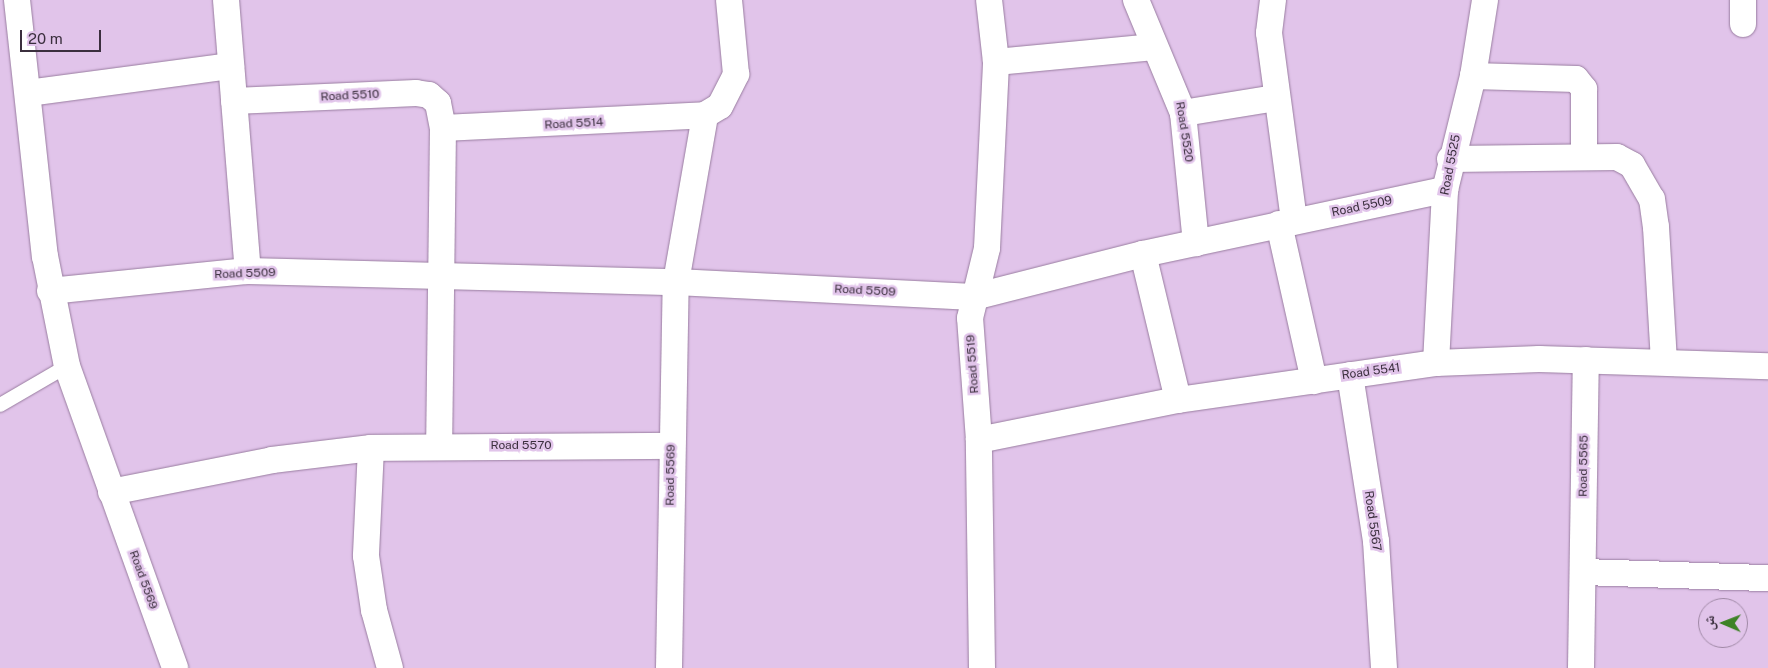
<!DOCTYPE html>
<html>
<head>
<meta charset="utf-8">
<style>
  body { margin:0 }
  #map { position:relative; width:1768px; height:668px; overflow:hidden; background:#e1c4ea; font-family:"Public Sans","Noto Naskh Arabic",sans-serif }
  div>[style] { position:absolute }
  .roads { filter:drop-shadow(0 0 1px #997da0) drop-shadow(0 0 1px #997da0) }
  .lane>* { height:14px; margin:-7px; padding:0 7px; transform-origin:7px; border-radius:7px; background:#fff }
  .street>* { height:26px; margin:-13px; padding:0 13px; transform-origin:13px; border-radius:13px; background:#fff }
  span { translate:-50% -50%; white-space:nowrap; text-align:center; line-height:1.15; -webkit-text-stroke:5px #e1c4ea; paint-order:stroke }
  .street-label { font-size:12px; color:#3b2f3e }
  .north { position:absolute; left:1698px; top:598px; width:50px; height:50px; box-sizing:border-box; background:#e1c4ea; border:1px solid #9f88a5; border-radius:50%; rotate:271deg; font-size:14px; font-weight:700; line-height:20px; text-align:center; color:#3b2f3e }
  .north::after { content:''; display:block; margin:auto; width:18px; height:22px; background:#3d8226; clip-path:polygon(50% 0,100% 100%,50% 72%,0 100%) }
  .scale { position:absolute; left:20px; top:30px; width:81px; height:22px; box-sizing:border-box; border:2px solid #3b2f3e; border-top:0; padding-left:6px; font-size:15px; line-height:18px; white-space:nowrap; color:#3b2f3e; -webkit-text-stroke:4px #e1c4ea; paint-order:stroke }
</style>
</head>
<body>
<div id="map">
  <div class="roads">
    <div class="lane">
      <div style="left:0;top:405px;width:78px;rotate:-30.2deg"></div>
    </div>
    <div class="street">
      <div style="left:17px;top:0;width:258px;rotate:83.8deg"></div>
      <div style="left:45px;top:256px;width:112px;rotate:78.7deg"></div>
      <div style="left:67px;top:366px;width:321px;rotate:70.3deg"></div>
      <div style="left:226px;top:0;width:272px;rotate:85.4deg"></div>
      <div style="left:1136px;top:0;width:122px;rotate:67.4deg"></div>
      <div style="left:1183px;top:113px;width:131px;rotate:84.3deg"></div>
      <div style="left:1273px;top:0;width:33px;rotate:97deg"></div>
      <div style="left:1269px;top:33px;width:190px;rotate:82.4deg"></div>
      <div style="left:1743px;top:0;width:24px;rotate:90deg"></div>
      <div style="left:996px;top:62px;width:159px;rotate:-5.4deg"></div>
      <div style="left:1473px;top:76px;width:103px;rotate:1.7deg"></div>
      <div style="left:1576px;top:79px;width:13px;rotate:51deg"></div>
      <div style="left:1584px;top:89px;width:68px;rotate:90deg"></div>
      <div style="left:28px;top:93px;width:205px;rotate:-7.6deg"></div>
      <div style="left:234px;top:101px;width:182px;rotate:-2.5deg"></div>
      <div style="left:416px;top:93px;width:13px;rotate:9deg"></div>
      <div style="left:429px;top:95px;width:12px;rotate:42deg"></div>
      <div style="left:438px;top:103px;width:25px;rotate:79deg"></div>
      <div style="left:443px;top:128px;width:318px;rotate:90.7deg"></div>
      <div style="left:1183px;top:113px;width:94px;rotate:-9.2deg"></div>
      <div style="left:443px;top:128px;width:262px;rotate:-2.8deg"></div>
      <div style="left:705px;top:115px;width:17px;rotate:-31deg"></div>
      <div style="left:720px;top:106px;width:36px;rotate:-63deg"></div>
      <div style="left:736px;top:74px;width:74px;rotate:-95.4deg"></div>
      <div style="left:1450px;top:159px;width:167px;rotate:-0.7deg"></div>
      <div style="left:1617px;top:157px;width:17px;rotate:28deg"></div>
      <div style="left:1632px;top:165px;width:39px;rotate:60deg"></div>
      <div style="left:1652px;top:199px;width:28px;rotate:82deg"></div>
      <div style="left:1656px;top:227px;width:134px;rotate:86.6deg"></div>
      <div style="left:1279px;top:224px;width:161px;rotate:77.4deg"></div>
      <div style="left:1143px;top:254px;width:150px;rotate:76.5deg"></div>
      <div style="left:50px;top:291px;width:199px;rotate:-5.8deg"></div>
      <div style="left:248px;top:271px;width:428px;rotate:1.5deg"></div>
      <div style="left:676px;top:282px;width:298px;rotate:2.9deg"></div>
      <div style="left:974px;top:297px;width:174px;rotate:-14.3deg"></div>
      <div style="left:1143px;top:254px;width:309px;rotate:-12deg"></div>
      <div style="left:1436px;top:363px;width:173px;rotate:-87deg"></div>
      <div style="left:1445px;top:190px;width:117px;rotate:-76.2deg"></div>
      <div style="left:1473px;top:76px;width:77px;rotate:-81deg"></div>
      <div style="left:1350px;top:375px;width:168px;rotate:81.1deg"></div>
      <div style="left:1376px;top:541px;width:127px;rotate:86.4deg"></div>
      <div style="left:979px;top:440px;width:203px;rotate:-11.4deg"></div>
      <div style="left:1178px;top:400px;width:261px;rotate:-8.2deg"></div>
      <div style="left:1436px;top:363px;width:103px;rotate:-2.2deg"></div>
      <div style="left:1539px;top:359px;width:229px;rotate:1.8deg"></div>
      <div style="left:371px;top:448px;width:108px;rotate:92.7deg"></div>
      <div style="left:366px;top:556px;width:55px;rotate:81.6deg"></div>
      <div style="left:374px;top:610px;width:60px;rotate:74.6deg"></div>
      <div style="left:111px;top:492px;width:164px;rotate:-11.2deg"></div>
      <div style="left:272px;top:460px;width:100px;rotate:-6.9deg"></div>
      <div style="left:371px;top:448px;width:300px;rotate:-0.4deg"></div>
      <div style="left:1583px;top:572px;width:185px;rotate:1.9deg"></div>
      <div style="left:669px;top:668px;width:386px;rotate:-89deg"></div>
      <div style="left:676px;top:282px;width:169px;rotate:-80.1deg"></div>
      <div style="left:982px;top:668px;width:228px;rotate:-90.8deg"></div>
      <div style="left:979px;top:440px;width:122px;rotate:-94.2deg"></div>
      <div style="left:970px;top:318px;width:72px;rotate:-76.3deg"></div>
      <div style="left:987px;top:248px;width:186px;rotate:-87.2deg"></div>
      <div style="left:996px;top:62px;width:62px;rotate:-96.4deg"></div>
      <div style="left:1581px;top:668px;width:308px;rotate:-89.1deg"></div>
    </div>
  </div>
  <div class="street-label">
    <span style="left:350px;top:96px;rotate:-3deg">Road 5510</span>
    <span style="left:574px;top:124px;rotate:-3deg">Road 5514</span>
    <span style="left:1184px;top:132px;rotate:81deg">Road 5520</span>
    <span style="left:1451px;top:165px;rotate:-79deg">Road 5525</span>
    <span style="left:1362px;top:207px;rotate:-12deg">Road 5509</span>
    <span style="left:245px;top:274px;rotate:-2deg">Road 5509</span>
    <span style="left:865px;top:291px;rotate:3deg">Road 5509</span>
    <span style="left:973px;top:364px;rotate:-94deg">Road 5519</span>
    <span style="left:1371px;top:372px;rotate:-8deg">Road 5541</span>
    <span style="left:521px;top:446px">Road 5570</span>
    <span style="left:1584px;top:466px;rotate:-89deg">Road 5565</span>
    <span style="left:671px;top:475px;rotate:-89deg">Road 5569</span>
    <span style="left:1372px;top:521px;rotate:82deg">Road 5567</span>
    <span style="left:143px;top:580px;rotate:70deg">Road 5569</span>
  </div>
  <div class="north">ش</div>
  <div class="scale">20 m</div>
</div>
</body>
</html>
